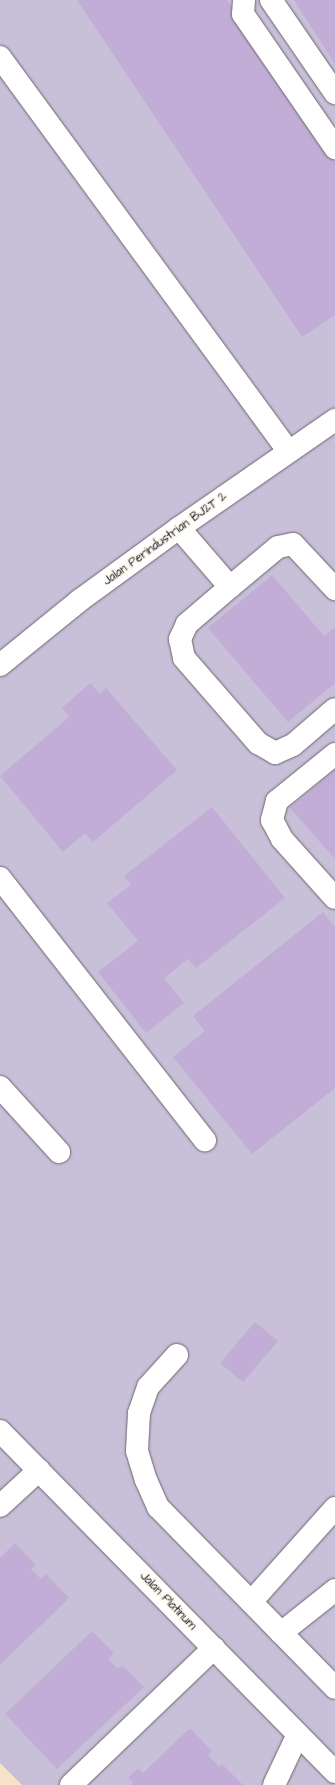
<!DOCTYPE html>
<html>
<head>
<meta charset="utf-8">
<style>
  body { margin:0 }
  #map { position:relative; width:335px; height:1785px; overflow:hidden; background:#f7e3c9; font-family:"Architects Daughter",sans-serif }
  div>[style] { position:absolute }
  .industrial>* { inset:0; background:#c8bfd8 }
  .building>* { inset:0; background:#c1add6 }
  .roads { filter:drop-shadow(0 0 1px #6d666d) drop-shadow(0 0 1px #6d666d) }
  .minor>* { height:22px; margin:-11px; padding:0 11px; transform-origin:11px; border-radius:11px; background:#fff }
  span { translate:-50% -50%; white-space:nowrap; text-align:center; line-height:1.15; -webkit-text-stroke:3px #fcf5e5; paint-order:stroke }
  .street-label { font-size:12px; color:#22223b }
</style>
</head>
<body>
<div id="map">
  <div class="industrial">
    <div style="clip-path:polygon(0 0,335px 0,335px 1785px,22px 1785px,0 1763px)"></div>
  </div>
  <div class="building">
    <div style="clip-path:polygon(77px 0,227px 0,335px 162px,335px 315px,302px 337px)"></div>
    <div style="clip-path:polygon(294px 0,335px 0,335px 64px)"></div>
    <div style="clip-path:polygon(272px 575px,324px 636px,335px 627px,335px 683px,288px 722px,208px 628px)"></div>
    <div style="clip-path:polygon(90px 683px,100px 694px,106px 688px,177px 770px,93px 842px,85px 833px,63px 852px,0 776px,69px 717px,62px 708px)"></div>
    <div style="clip-path:polygon(335px 770px,335px 859px,290px 808px)"></div>
    <div style="clip-path:polygon(212px 807px,285px 898px,196px 968px,188px 959px,164px 978px,184px 1003px,146px 1033px,98px 972px,138px 941px,107px 903px,131px 885px,124px 876px)"></div>
    <div style="clip-path:polygon(323px 912px,335px 927px,335px 1088px,252px 1154px,173px 1057px,205px 1031px,193px 1016px)"></div>
    <div style="clip-path:polygon(255px 1322px,278px 1341px,243px 1382px,220px 1363px)"></div>
    <div style="clip-path:polygon(15px 1543px,36px 1565px,31px 1569px,41px 1579px,46px 1574px,69px 1598px,0 1665px,0 1558px)"></div>
    <div style="clip-path:polygon(92px 1631px,114px 1653px,108px 1659px,118px 1669px,122px 1665px,144px 1687px,57px 1769px,5px 1714px)"></div>
    <div style="clip-path:polygon(190px 1728px,212px 1751px,208px 1755px,219px 1767px,222px 1764px,243px 1785px,130px 1785px,133px 1783px,128px 1778px,138px 1768px,143px 1773px)"></div>
  </div>
  <div class="roads">
    <div class="minor">
      <div style="left:244px;top:0;width:14px;rotate:94deg"></div>
      <div style="left:243px;top:14px;width:163px;rotate:55.5deg"></div>
      <div style="left:271px;top:0;width:113px;rotate:55.5deg"></div>
      <div style="left:0;top:57px;width:488px;rotate:53.8deg"></div>
      <div style="left:179px;top:528px;width:78px;rotate:49.2deg"></div>
      <div style="left:230px;top:587px;width:57px;rotate:139.3deg"></div>
      <div style="left:187px;top:624px;width:17px;rotate:115deg"></div>
      <div style="left:180px;top:639px;width:19px;rotate:78deg"></div>
      <div style="left:184px;top:658px;width:113px;rotate:49deg"></div>
      <div style="left:258px;top:743px;width:20px;rotate:30deg"></div>
      <div style="left:275px;top:753px;width:20px;rotate:-24deg"></div>
      <div style="left:293px;top:745px;width:55px;rotate:-40.6deg"></div>
      <div style="left:230px;top:587px;width:62px;rotate:-39.8deg"></div>
      <div style="left:278px;top:547px;width:15px;rotate:-11deg"></div>
      <div style="left:293px;top:544px;width:62px;rotate:47deg"></div>
      <div style="left:0;top:665px;width:102px;rotate:-39deg"></div>
      <div style="left:79px;top:601px;width:124px;rotate:-36.1deg"></div>
      <div style="left:179px;top:528px;width:190px;rotate:-34.7deg"></div>
      <div style="left:335px;top:754px;width:75px;rotate:141deg"></div>
      <div style="left:277px;top:801px;width:20px;rotate:105deg"></div>
      <div style="left:272px;top:820px;width:21px;rotate:62deg"></div>
      <div style="left:282px;top:839px;width:79px;rotate:48.1deg"></div>
      <div style="left:0;top:878px;width:333px;rotate:52deg"></div>
      <div style="left:0;top:1087px;width:88px;rotate:47.8deg"></div>
      <div style="left:177px;top:1355px;width:43px;rotate:132.2deg"></div>
      <div style="left:148px;top:1387px;width:28px;rotate:109deg"></div>
      <div style="left:139px;top:1413px;width:38px;rotate:93deg"></div>
      <div style="left:137px;top:1451px;width:30px;rotate:73deg"></div>
      <div style="left:146px;top:1480px;width:30px;rotate:66deg"></div>
      <div style="left:158px;top:1507px;width:253px;rotate:45.6deg"></div>
      <div style="left:0;top:1431px;width:478px;rotate:45.5deg"></div>
      <div style="left:0;top:1506px;width:53px;rotate:-42.7deg"></div>
      <div style="left:251px;top:1602px;width:126px;rotate:-48.2deg"></div>
      <div style="left:281px;top:1633px;width:69px;rotate:-38.5deg"></div>
      <div style="left:71px;top:1785px;width:198px;rotate:-43.8deg"></div>
      <div style="left:274px;top:1785px;width:56px;rotate:-64.8deg"></div>
    </div>
  </div>
  <div class="street-label">
    <span style="left:165px;top:539px;rotate:-36deg">Jalan Perindustrian BJ2T 2</span>
    <span style="left:168px;top:1601px;rotate:46deg">Jalan Platinum</span>
  </div>
</div>
</body>
</html>
